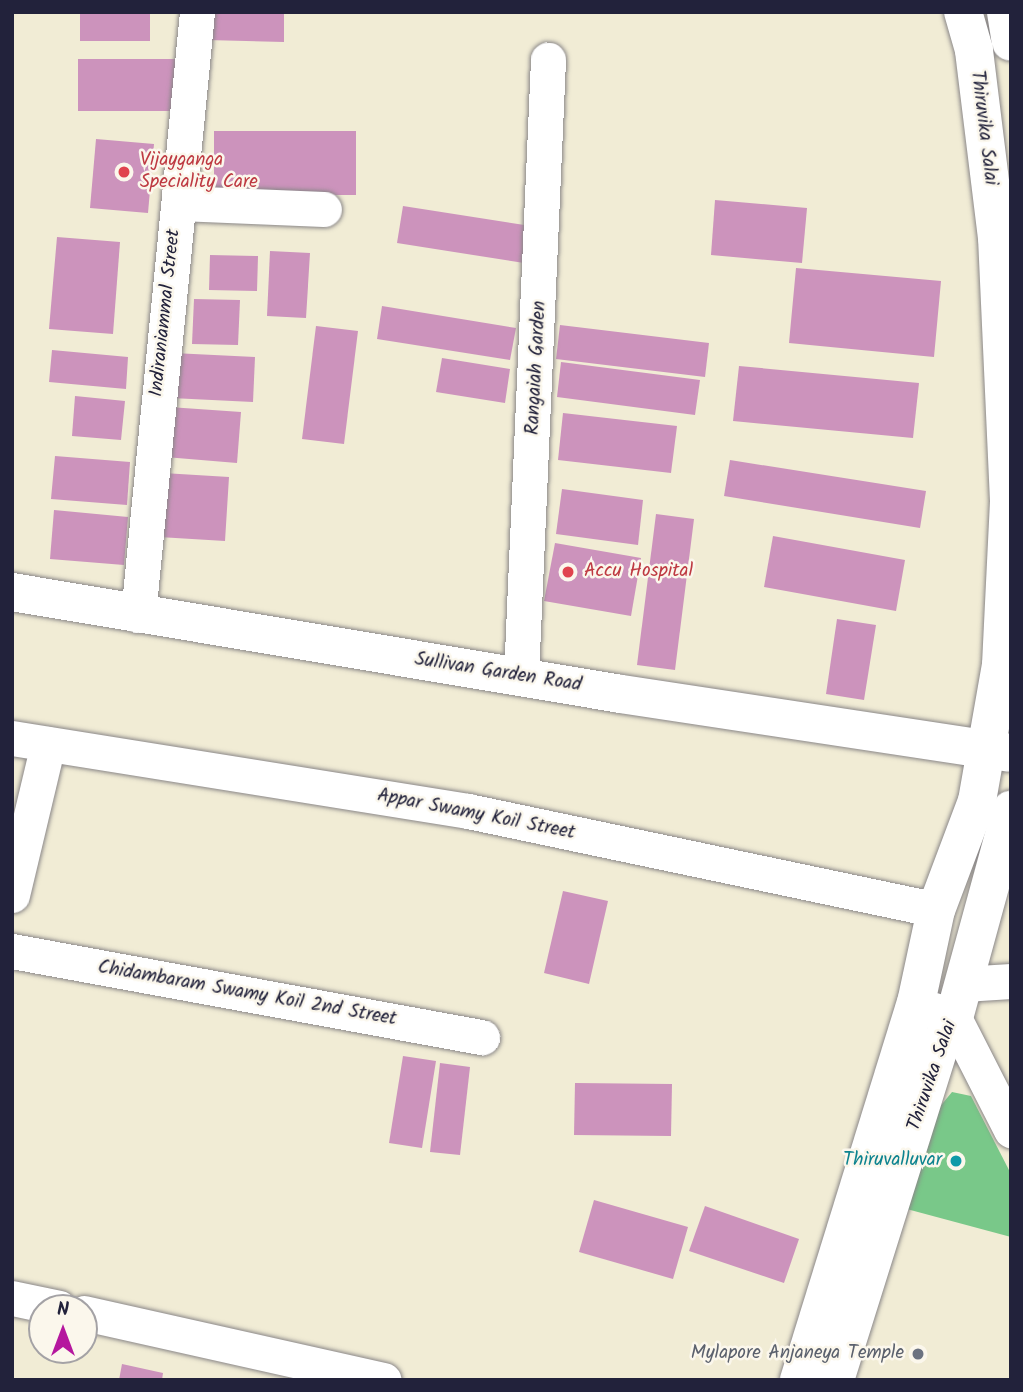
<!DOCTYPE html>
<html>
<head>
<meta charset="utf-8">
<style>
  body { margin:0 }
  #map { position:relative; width:1023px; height:1392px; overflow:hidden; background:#f1ecd5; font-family:Kalam,sans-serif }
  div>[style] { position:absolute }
  .green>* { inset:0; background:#79c889 }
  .building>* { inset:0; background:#cc93bc }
  .roads { filter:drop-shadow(0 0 2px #8a8788) drop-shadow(0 0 2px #8a8788) }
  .minor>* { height:35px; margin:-17.5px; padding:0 17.5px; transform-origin:17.5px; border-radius:17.5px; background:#fff }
  .secondary>* { height:38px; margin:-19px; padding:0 19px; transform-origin:19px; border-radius:19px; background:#fff }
  .dots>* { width:19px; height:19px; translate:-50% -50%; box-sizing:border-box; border:4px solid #fbf7ec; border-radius:50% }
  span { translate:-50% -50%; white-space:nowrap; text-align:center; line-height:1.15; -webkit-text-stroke:5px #fbf7ec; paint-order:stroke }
  .street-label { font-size:19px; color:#22223b }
  .health-label { font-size:19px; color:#be3a42 }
  .left { translate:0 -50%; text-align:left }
  .culture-label { font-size:19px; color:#0d838f }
  .right { translate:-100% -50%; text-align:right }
  .worship-label { font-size:19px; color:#5b616d }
  .frame { position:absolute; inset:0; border:14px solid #22223b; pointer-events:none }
  .north { position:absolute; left:28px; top:1294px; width:70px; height:70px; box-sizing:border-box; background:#fbf7ec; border:2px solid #a4a2a5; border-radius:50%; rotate:0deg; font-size:19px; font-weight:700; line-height:28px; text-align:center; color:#22223b }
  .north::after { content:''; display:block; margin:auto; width:24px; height:32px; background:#b5179e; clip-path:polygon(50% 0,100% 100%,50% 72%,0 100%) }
</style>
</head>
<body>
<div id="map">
  <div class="green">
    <div style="clip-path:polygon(952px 1092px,971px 1096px,1011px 1174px,1011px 1237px,903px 1208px,933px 1115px)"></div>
  </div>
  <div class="building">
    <div style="clip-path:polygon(80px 12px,150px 12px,150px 41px,80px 41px)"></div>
    <div style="clip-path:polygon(207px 12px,284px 12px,284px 42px,207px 40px)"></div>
    <div style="clip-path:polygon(78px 59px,182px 59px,182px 111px,78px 111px)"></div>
    <div style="clip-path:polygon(214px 131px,356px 131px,356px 195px,214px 195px)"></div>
    <div style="clip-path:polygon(96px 139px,154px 144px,148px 213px,90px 208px)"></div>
    <div style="clip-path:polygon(715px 200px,807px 208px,802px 263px,711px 255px)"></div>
    <div style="clip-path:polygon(403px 206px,531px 226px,524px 263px,397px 243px)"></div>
    <div style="clip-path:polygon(57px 237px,120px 242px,113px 334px,49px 329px)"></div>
    <div style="clip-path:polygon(270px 251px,310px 253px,306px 318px,267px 316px)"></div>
    <div style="clip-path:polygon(210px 255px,258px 256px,257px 291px,209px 290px)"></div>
    <div style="clip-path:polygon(796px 268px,941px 281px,934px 357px,789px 343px)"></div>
    <div style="clip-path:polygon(194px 299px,240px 300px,238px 345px,192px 344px)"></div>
    <div style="clip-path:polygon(382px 306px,516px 328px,510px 360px,377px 339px)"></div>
    <div style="clip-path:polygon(560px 325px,709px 343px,705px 377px,556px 359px)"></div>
    <div style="clip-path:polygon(316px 326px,358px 331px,344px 444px,302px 439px)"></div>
    <div style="clip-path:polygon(52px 350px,128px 357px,126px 389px,49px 382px)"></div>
    <div style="clip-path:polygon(173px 353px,255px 357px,253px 402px,171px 398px)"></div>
    <div style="clip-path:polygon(442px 358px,510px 369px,505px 403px,436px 392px)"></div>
    <div style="clip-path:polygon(561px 362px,700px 380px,695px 415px,557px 397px)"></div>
    <div style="clip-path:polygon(739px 366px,919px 383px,913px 438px,733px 421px)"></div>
    <div style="clip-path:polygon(75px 396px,125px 401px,121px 440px,72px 436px)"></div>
    <div style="clip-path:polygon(169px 407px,241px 412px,237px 463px,165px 457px)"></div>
    <div style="clip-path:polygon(563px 413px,677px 426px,671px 473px,558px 460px)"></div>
    <div style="clip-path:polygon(55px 456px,130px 462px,127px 505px,51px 499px)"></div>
    <div style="clip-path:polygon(730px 460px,926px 491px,920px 528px,724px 496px)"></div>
    <div style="clip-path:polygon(163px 473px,229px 477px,225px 541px,159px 537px)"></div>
    <div style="clip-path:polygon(562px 489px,643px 500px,638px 545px,556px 534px)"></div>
    <div style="clip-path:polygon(54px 510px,128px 517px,124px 565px,50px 559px)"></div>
    <div style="clip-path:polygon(656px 514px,694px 519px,675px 670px,637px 665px)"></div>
    <div style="clip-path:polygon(773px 536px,905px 560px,896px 611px,764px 587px)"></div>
    <div style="clip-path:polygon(555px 543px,641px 558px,631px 616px,544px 601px)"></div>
    <div style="clip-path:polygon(837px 619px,876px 625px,864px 700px,826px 694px)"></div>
    <div style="clip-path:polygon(563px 891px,608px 901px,589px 984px,544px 973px)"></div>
    <div style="clip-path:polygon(403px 1056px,436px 1061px,422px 1148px,389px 1143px)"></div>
    <div style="clip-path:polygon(440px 1063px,470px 1067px,460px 1155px,430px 1152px)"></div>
    <div style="clip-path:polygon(575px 1083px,672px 1084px,671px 1136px,574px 1135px)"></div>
    <div style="clip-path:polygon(594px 1200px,688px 1227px,673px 1279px,579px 1252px)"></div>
    <div style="clip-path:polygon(705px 1206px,799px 1239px,784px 1283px,689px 1251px)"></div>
    <div style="clip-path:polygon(122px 1364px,163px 1373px,162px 1380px,119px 1380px)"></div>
  </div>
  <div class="roads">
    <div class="minor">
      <div style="left:179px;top:203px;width:145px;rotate:2.4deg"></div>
      <div style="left:138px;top:615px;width:606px;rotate:-84.41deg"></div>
      <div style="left:521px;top:676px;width:617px;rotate:-87.49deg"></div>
      <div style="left:12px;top:738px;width:462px;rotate:9.1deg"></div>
      <div style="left:468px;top:811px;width:478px;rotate:11.9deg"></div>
      <div style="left:12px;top:895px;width:155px;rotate:-76.6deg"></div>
      <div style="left:12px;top:951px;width:478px;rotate:10.4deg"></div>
      <div style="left:963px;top:984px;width:48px;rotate:-3.6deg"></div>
      <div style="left:934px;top:1010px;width:22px;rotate:22deg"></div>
      <div style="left:954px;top:1018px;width:126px;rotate:63deg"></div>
      <div style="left:12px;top:1298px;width:48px;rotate:12deg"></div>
      <div style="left:84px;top:1313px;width:307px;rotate:12.6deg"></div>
    </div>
    <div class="secondary">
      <div style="left:1006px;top:12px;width:30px;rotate:81deg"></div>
      <div style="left:12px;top:592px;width:617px;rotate:9.51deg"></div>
      <div style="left:621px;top:694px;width:392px;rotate:8.6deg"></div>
      <div style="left:799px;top:1380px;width:395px;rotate:-72.8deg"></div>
      <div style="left:916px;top:1003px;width:95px;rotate:-77.9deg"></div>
      <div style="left:936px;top:910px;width:116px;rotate:-69.4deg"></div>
      <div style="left:977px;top:801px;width:138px;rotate:-80deg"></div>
      <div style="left:1001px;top:665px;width:164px;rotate:-87.2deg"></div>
      <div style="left:1009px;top:501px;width:263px;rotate:-92.6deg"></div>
      <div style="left:997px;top:238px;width:189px;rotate:-97deg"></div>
      <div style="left:974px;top:50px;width:40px;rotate:-106deg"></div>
      <div style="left:835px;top:1380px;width:351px;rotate:-72.6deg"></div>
      <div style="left:940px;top:1045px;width:30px;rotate:-63deg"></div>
      <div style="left:954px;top:1018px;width:216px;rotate:-74.7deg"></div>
    </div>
  </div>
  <div class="dots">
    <div style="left:124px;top:172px;background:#e0444e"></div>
    <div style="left:568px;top:572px;background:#e0444e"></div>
    <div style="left:956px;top:1161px;background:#0f9aa8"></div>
    <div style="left:918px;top:1354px;background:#6b7280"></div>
  </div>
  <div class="street-label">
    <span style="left:983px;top:128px;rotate:83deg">Thiruvika Salai</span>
    <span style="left:166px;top:313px;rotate:-84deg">Indiraniammal Street</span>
    <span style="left:537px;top:368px;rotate:-87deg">Rangaiah Garden</span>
    <span style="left:498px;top:673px;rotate:9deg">Sullivan Garden Road</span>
    <span style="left:476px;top:815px;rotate:11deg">Appar Swamy Koil Street</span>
    <span style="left:247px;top:994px;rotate:10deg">Chidambaram Swamy Koil 2nd Street</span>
    <span style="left:933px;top:1076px;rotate:-71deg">Thiruvika Salai</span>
  </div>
  <div class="health-label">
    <span class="left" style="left:140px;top:172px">Vijayganga<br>Speciality Care</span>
    <span class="left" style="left:584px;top:572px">Accu Hospital</span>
  </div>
  <div class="culture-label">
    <span class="right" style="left:942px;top:1161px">Thiruvalluvar</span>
  </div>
  <div class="worship-label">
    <span class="right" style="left:904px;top:1354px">Mylapore Anjaneya Temple</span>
  </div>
  <div class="frame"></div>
  <div class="north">N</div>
</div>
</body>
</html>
